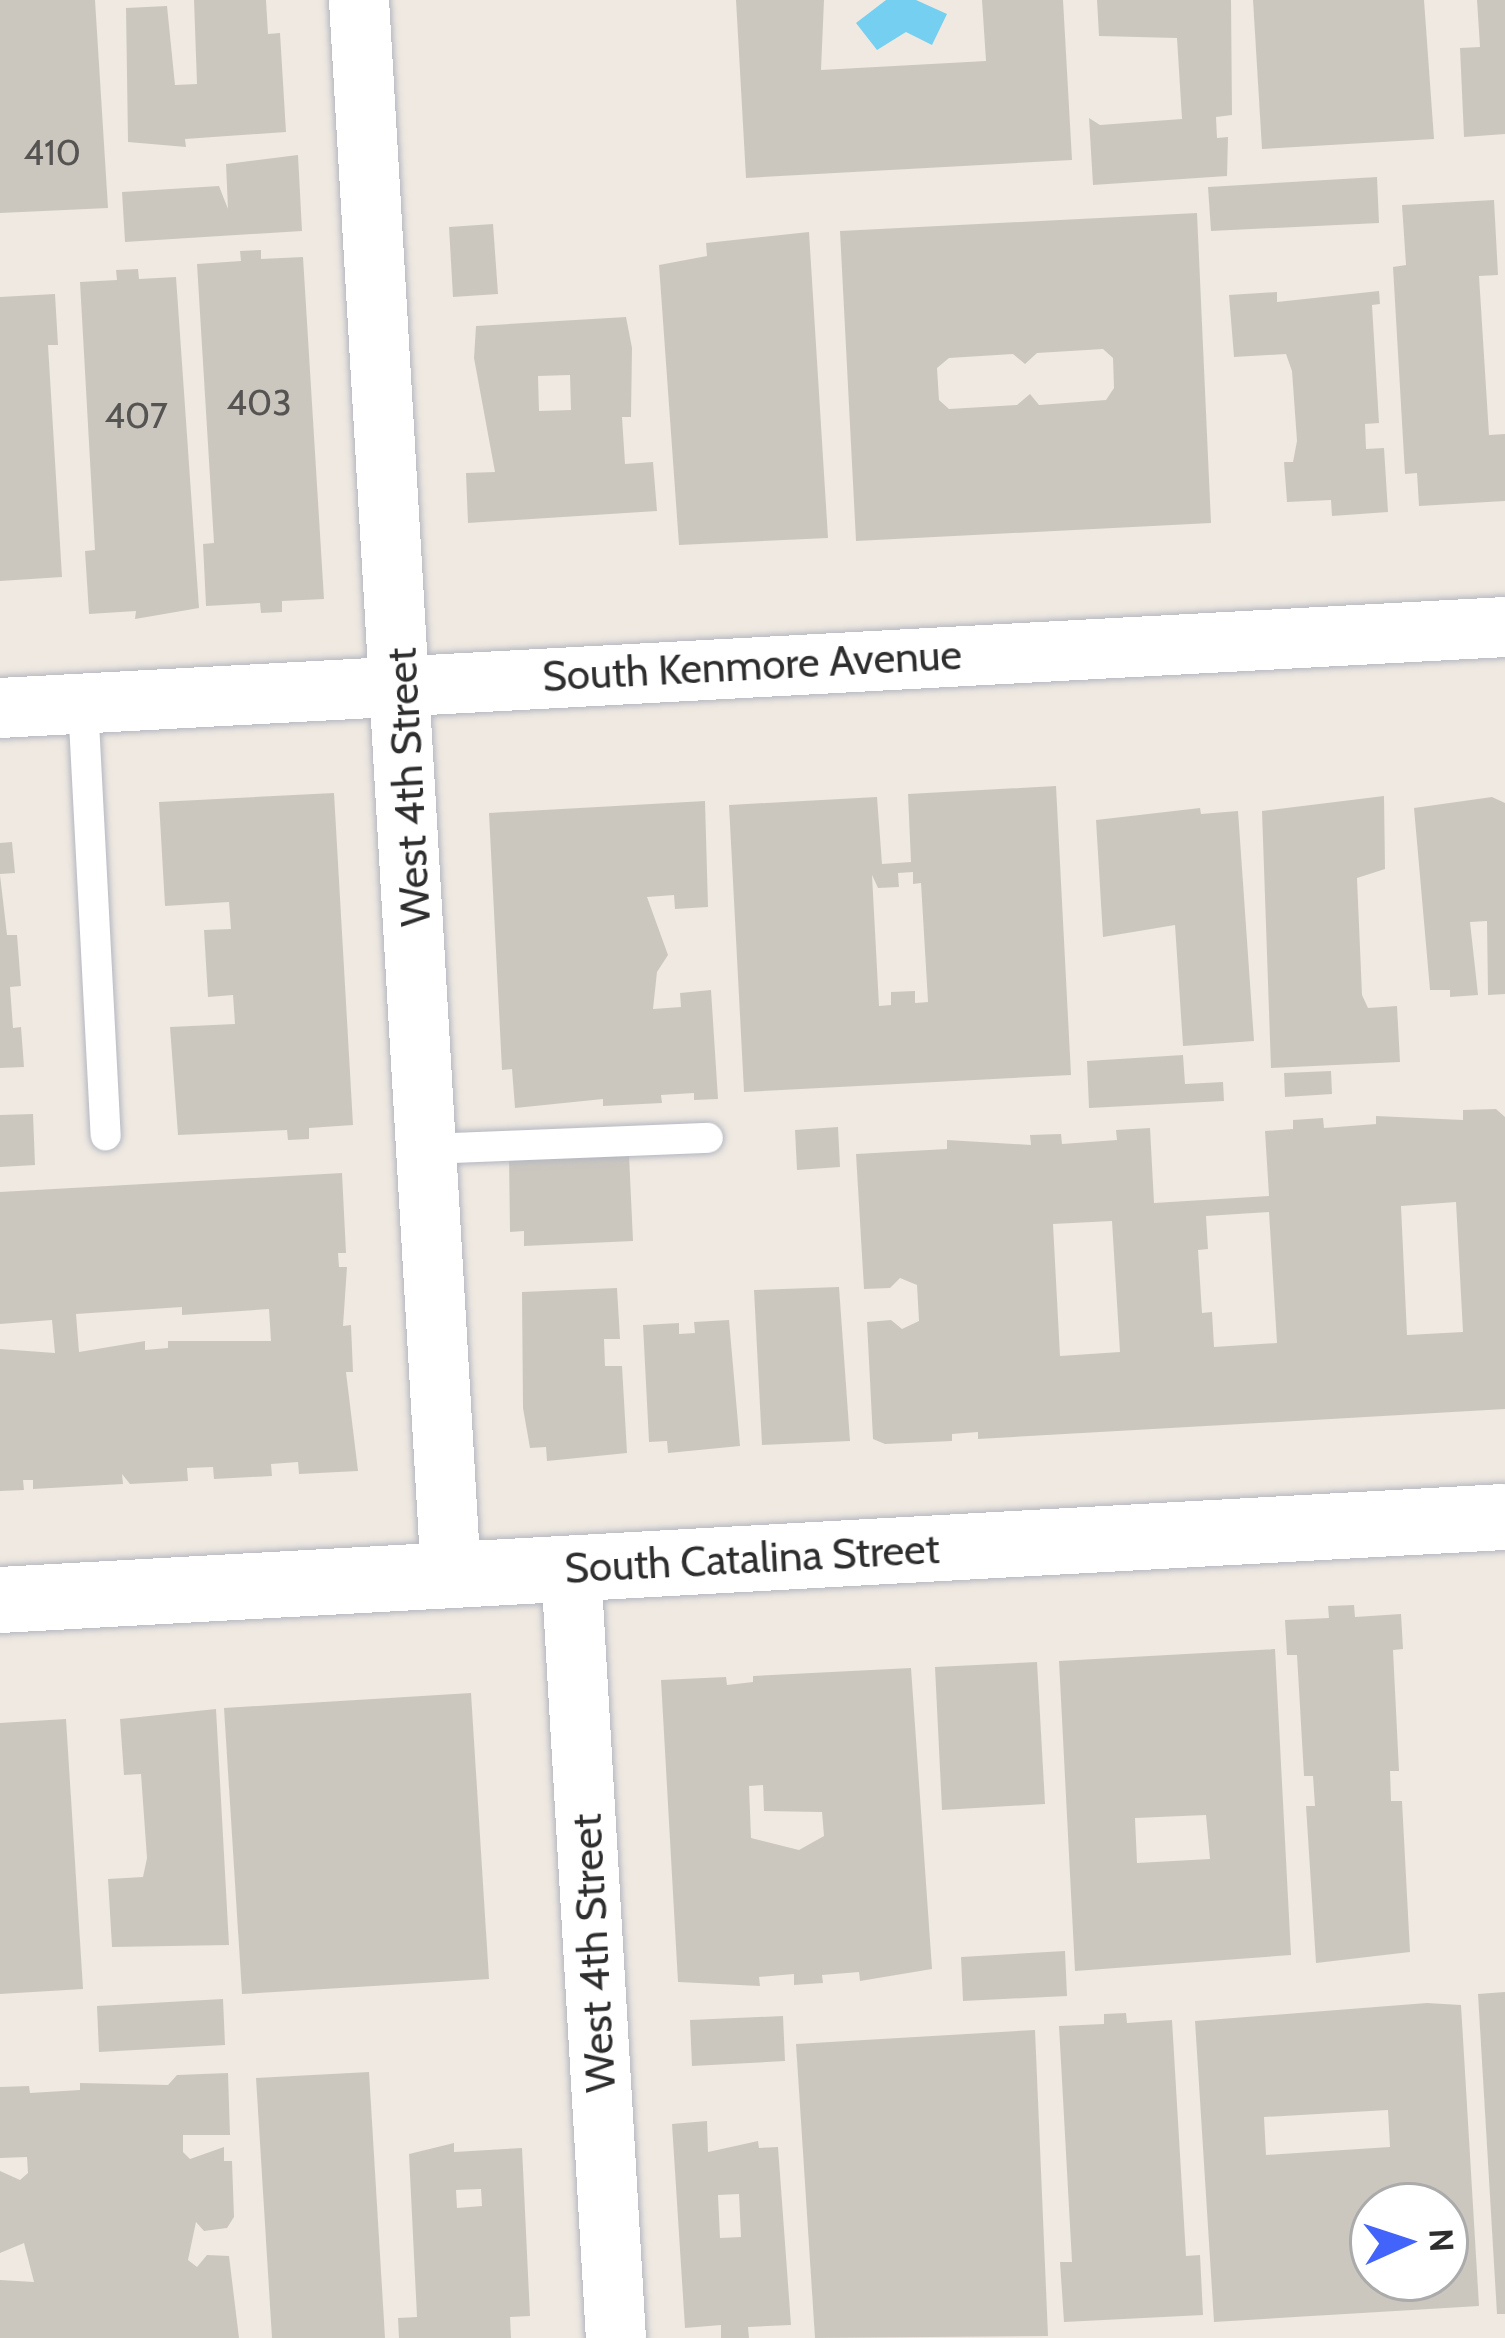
<!DOCTYPE html>
<html>
<head>
<meta charset="utf-8">
<style>
  body { margin:0 }
  #map { position:relative; width:1505px; height:2338px; overflow:hidden; background:#efe9e1; font-family:Cabin,sans-serif }
  div>[style] { position:absolute }
  .water>* { inset:0; background:#75cff0 }
  .building>* { inset:0; background:#cbc7bf }
  .roads { filter:drop-shadow(0 0 3px #b4b7c1) drop-shadow(0 0 3px #b4b7c1) }
  .service>* { height:30px; margin:-15px; padding:0 15px; transform-origin:15px; border-radius:15px; background:#fff }
  .minor>* { height:60px; margin:-30px; padding:0 30px; transform-origin:30px; border-radius:30px; background:#fff }
  .tertiary>* { height:66px; margin:-33px; padding:0 33px; transform-origin:33px; border-radius:33px; background:#fff }
  span { translate:-50% -50%; white-space:nowrap; text-align:center; line-height:1.15; -webkit-text-stroke:12px #fff; paint-order:stroke }
  .number-label { font-size:36px; color:#555452 }
  .number-label span { -webkit-text-stroke-width:0 }
  .street-label { font-size:42px; color:#2e2e2e }
  .north { position:absolute; left:1349px; top:2182px; width:120px; height:120px; box-sizing:border-box; background:#fff; border:3px solid #ababab; border-radius:50%; rotate:87deg; font-size:33px; font-weight:700; line-height:48px; text-align:center; color:#2e2e2e }
  .north::after { content:''; display:block; margin:auto; width:42px; height:54px; background:#4264fb; clip-path:polygon(50% 0,100% 100%,50% 72%,0 100%) }
</style>
</head>
<body>
<div id="map">
  <div class="water">
    <div style="clip-path:polygon(886px 0,916px 0,947px 14px,932px 45px,906px 32px,877px 50px,856px 23px)"></div>
  </div>
  <div class="building">
    <div style="clip-path:polygon(0 0,95px 0,108px 208px,0 213px)"></div>
    <div style="clip-path:polygon(194px 0,266px 0,268px 34px,280px 33px,286px 132px,185px 139px,186px 147px,128px 142px,126px 8px,167px 6px,175px 85px,197px 84px)"></div>
    <div style="clip-path:polygon(736px 0,824px 0,821px 70px,986px 61px,982px 0,1063px 0,1072px 160px,746px 178px)"></div>
    <div style="clip-path:polygon(1097px 0,1231px 0,1232px 115px,1216px 117px,1217px 138px,1228px 137px,1227px 176px,1093px 185px,1089px 118px,1100px 125px,1182px 119px,1177px 38px,1099px 36px)"></div>
    <div style="clip-path:polygon(1253px 0,1424px 0,1434px 139px,1262px 149px)"></div>
    <div style="clip-path:polygon(1477px 0,1505px 0,1505px 134px,1464px 137px,1460px 48px,1480px 47px)"></div>
    <div style="clip-path:polygon(298px 155px,302px 231px,125px 242px,122px 192px,219px 186px,228px 209px,226px 164px)"></div>
    <div style="clip-path:polygon(1377px 177px,1379px 223px,1211px 231px,1208px 187px)"></div>
    <div style="clip-path:polygon(1494px 200px,1498px 275px,1479px 276px,1489px 435px,1505px 434px,1505px 501px,1419px 506px,1417px 473px,1405px 474px,1393px 267px,1406px 265px,1402px 205px)"></div>
    <div style="clip-path:polygon(evenodd,1197px 213px,1211px 523px,856px 541px,840px 231px,1197px 213px,1103px 349px,1113px 358px,1114px 388px,1106px 400px,1039px 405px,1030px 394px,1017px 405px,949px 409px,939px 400px,937px 368px,949px 358px,1013px 354px,1025px 364px,1037px 353px,1103px 349px)"></div>
    <div style="clip-path:polygon(493px 224px,498px 294px,453px 297px,449px 227px)"></div>
    <div style="clip-path:polygon(809px 232px,828px 538px,679px 545px,659px 265px,707px 256px,706px 243px)"></div>
    <div style="clip-path:polygon(261px 250px,261px 259px,303px 257px,324px 599px,282px 601px,282px 612px,261px 613px,260px 603px,206px 606px,203px 544px,214px 543px,197px 264px,241px 261px,240px 251px)"></div>
    <div style="clip-path:polygon(138px 269px,139px 279px,176px 277px,199px 608px,135px 619px,136px 611px,89px 614px,85px 551px,95px 550px,80px 282px,117px 280px,116px 270px)"></div>
    <div style="clip-path:polygon(1379px 291px,1380px 304px,1372px 305px,1379px 423px,1365px 424px,1366px 449px,1384px 448px,1388px 512px,1332px 516px,1331px 500px,1287px 502px,1284px 462px,1293px 462px,1297px 441px,1292px 371px,1286px 354px,1234px 357px,1229px 295px,1277px 292px,1277px 302px)"></div>
    <div style="clip-path:polygon(55px 294px,58px 345px,48px 345px,62px 577px,0 581px,0 297px)"></div>
    <div style="clip-path:polygon(evenodd,626px 317px,632px 348px,631px 417px,622px 417px,625px 464px,653px 462px,657px 511px,468px 523px,466px 473px,495px 472px,474px 358px,476px 326px,626px 317px,570px 375px,571px 410px,539px 411px,538px 376px,570px 375px)"></div>
    <div style="clip-path:polygon(evenodd,1056px 786px,1071px 1075px,744px 1092px,729px 805px,877px 797px,882px 864px,911px 862px,908px 794px,1056px 786px,913px 872px,913px 884px,921px 883px,928px 1002px,915px 1003px,915px 991px,891px 992px,891px 1005px,879px 1006px,872px 875px,878px 888px,899px 887px,898px 873px,913px 872px)"></div>
    <div style="clip-path:polygon(334px 793px,353px 1125px,309px 1128px,309px 1139px,288px 1140px,287px 1130px,178px 1135px,170px 1027px,235px 1024px,233px 995px,208px 997px,204px 930px,231px 929px,229px 902px,165px 906px,159px 802px)"></div>
    <div style="clip-path:polygon(1384px 796px,1385px 869px,1357px 878px,1362px 995px,1368px 1008px,1397px 1006px,1400px 1062px,1271px 1068px,1262px 811px)"></div>
    <div style="clip-path:polygon(1492px 797px,1505px 803px,1505px 994px,1488px 995px,1487px 921px,1470px 922px,1478px 995px,1450px 997px,1450px 990px,1430px 990px,1414px 808px)"></div>
    <div style="clip-path:polygon(705px 801px,708px 907px,675px 909px,674px 895px,647px 897px,668px 955px,657px 972px,653px 1009px,681px 1007px,680px 993px,711px 990px,718px 1099px,694px 1100px,694px 1093px,661px 1095px,662px 1103px,603px 1106px,603px 1099px,515px 1108px,512px 1069px,502px 1070px,489px 813px)"></div>
    <div style="clip-path:polygon(1200px 808px,1201px 814px,1238px 811px,1254px 1041px,1183px 1046px,1175px 925px,1103px 937px,1096px 820px)"></div>
    <div style="clip-path:polygon(12px 842px,15px 873px,0 874px,0 843px)"></div>
    <div style="clip-path:polygon(0 875px,7px 935px,17px 935px,21px 986px,10px 987px,13px 1028px,21px 1027px,24px 1067px,0 1068px)"></div>
    <div style="clip-path:polygon(1183px 1055px,1185px 1084px,1223px 1082px,1224px 1101px,1089px 1108px,1087px 1061px)"></div>
    <div style="clip-path:polygon(1331px 1071px,1332px 1094px,1285px 1097px,1284px 1073px)"></div>
    <div style="clip-path:polygon(evenodd,1496px 1109px,1505px 1117px,1505px 1409px,978px 1439px,978px 1432px,952px 1434px,952px 1441px,885px 1444px,873px 1439px,867px 1322px,891px 1320px,902px 1329px,919px 1321px,917px 1285px,900px 1278px,890px 1288px,864px 1289px,856px 1154px,947px 1149px,947px 1140px,1031px 1145px,1030px 1135px,1061px 1134px,1062px 1144px,1117px 1140px,1116px 1130px,1150px 1128px,1154px 1203px,1269px 1196px,1265px 1131px,1293px 1129px,1293px 1120px,1323px 1118px,1324px 1128px,1376px 1124px,1376px 1116px,1463px 1120px,1463px 1110px,1496px 1109px,1456px 1202px,1463px 1332px,1407px 1335px,1401px 1206px,1456px 1202px,1496px 1109px,1269px 1212px,1277px 1343px,1214px 1347px,1212px 1312px,1202px 1313px,1198px 1250px,1208px 1249px,1206px 1216px,1269px 1212px,1496px 1109px,1112px 1221px,1120px 1352px,1060px 1356px,1053px 1224px,1112px 1221px)"></div>
    <div style="clip-path:polygon(33px 1114px,35px 1165px,0 1167px,0 1115px)"></div>
    <div style="clip-path:polygon(838px 1127px,840px 1167px,797px 1170px,795px 1130px)"></div>
    <div style="clip-path:polygon(629px 1155px,633px 1241px,524px 1246px,524px 1231px,510px 1232px,509px 1157px)"></div>
    <div style="clip-path:polygon(evenodd,342px 1173px,346px 1253px,338px 1253px,339px 1267px,347px 1267px,343px 1326px,351px 1325px,353px 1372px,346px 1372px,358px 1471px,299px 1474px,298px 1462px,271px 1464px,272px 1476px,214px 1479px,213px 1467px,187px 1468px,188px 1481px,130px 1484px,122px 1474px,123px 1484px,33px 1489px,33px 1480px,23px 1480px,24px 1490px,0 1491px,0 1349px,55px 1353px,52px 1320px,0 1324px,0 1192px,342px 1173px,182px 1307px,182px 1315px,269px 1309px,271px 1341px,168px 1341px,168px 1348px,145px 1350px,145px 1341px,79px 1352px,76px 1314px,182px 1307px)"></div>
    <div style="clip-path:polygon(839px 1287px,850px 1441px,762px 1445px,754px 1290px)"></div>
    <div style="clip-path:polygon(617px 1288px,620px 1339px,604px 1339px,605px 1366px,622px 1366px,627px 1453px,547px 1461px,546px 1447px,530px 1448px,523px 1408px,522px 1292px)"></div>
    <div style="clip-path:polygon(729px 1320px,740px 1446px,668px 1453px,667px 1441px,649px 1442px,643px 1325px,679px 1323px,679px 1334px,695px 1333px,694px 1322px)"></div>
    <div style="clip-path:polygon(1354px 1605px,1355px 1617px,1401px 1614px,1403px 1649px,1393px 1650px,1399px 1771px,1390px 1771px,1391px 1801px,1402px 1801px,1410px 1952px,1316px 1963px,1306px 1806px,1315px 1806px,1313px 1776px,1304px 1776px,1297px 1655px,1287px 1655px,1285px 1620px,1329px 1618px,1328px 1606px)"></div>
    <div style="clip-path:polygon(evenodd,1275px 1649px,1291px 1955px,1075px 1971px,1059px 1661px,1275px 1649px,1206px 1815px,1210px 1859px,1137px 1863px,1135px 1818px,1206px 1815px)"></div>
    <div style="clip-path:polygon(1037px 1662px,1045px 1804px,942px 1810px,935px 1667px)"></div>
    <div style="clip-path:polygon(evenodd,911px 1668px,932px 1969px,860px 1981px,859px 1972px,822px 1975px,823px 1983px,794px 1985px,794px 1974px,759px 1977px,760px 1986px,678px 1982px,661px 1680px,726px 1677px,727px 1685px,753px 1682px,753px 1676px,911px 1668px,763px 1785px,764px 1811px,822px 1812px,824px 1836px,799px 1850px,751px 1838px,749px 1786px,763px 1785px)"></div>
    <div style="clip-path:polygon(471px 1693px,489px 1979px,242px 1994px,224px 1708px)"></div>
    <div style="clip-path:polygon(216px 1709px,229px 1945px,112px 1947px,108px 1879px,143px 1877px,147px 1858px,141px 1774px,124px 1775px,120px 1719px)"></div>
    <div style="clip-path:polygon(66px 1719px,83px 1989px,0 1994px,0 1723px)"></div>
    <div style="clip-path:polygon(1065px 1951px,1067px 1996px,963px 2001px,961px 1957px)"></div>
    <div style="clip-path:polygon(1505px 1992px,1505px 2314px,1497px 2314px,1478px 1994px)"></div>
    <div style="clip-path:polygon(223px 1999px,225px 2045px,99px 2052px,97px 2006px)"></div>
    <div style="clip-path:polygon(evenodd,1427px 2003px,1461px 2005px,1479px 2306px,1214px 2322px,1195px 2021px,1427px 2003px,1388px 2110px,1390px 2147px,1266px 2155px,1264px 2117px,1388px 2110px,1427px 2003px,1373px 2206px,1445px 2206px,1445px 2278px,1373px 2278px,1373px 2206px)"></div>
    <div style="clip-path:polygon(1126px 2013px,1127px 2023px,1172px 2020px,1186px 2256px,1200px 2255px,1203px 2315px,1064px 2322px,1060px 2262px,1072px 2262px,1059px 2026px,1104px 2024px,1104px 2014px)"></div>
    <div style="clip-path:polygon(783px 2016px,785px 2061px,692px 2066px,690px 2020px)"></div>
    <div style="clip-path:polygon(1035px 2030px,1048px 2336px,815px 2338px,796px 2044px)"></div>
    <div style="clip-path:polygon(369px 2072px,385px 2338px,272px 2338px,256px 2078px)"></div>
    <div style="clip-path:polygon(228px 2073px,230px 2135px,183px 2135px,183px 2152px,190px 2159px,224px 2147px,224px 2161px,232px 2161px,234px 2217px,227px 2228px,204px 2231px,196px 2222px,188px 2260px,197px 2267px,207px 2255px,229px 2256px,239px 2338px,0 2338px,0 2280px,34px 2282px,24px 2243px,0 2253px,0 2171px,20px 2180px,28px 2173px,27px 2157px,0 2158px,0 2087px,29px 2086px,30px 2093px,80px 2090px,80px 2083px,168px 2085px,177px 2075px)"></div>
    <div style="clip-path:polygon(evenodd,707px 2121px,708px 2152px,758px 2141px,759px 2148px,778px 2147px,791px 2325px,748px 2327px,749px 2338px,721px 2338px,721px 2325px,685px 2328px,672px 2124px,707px 2121px,739px 2194px,741px 2237px,720px 2238px,718px 2195px,739px 2194px)"></div>
    <div style="clip-path:polygon(evenodd,454px 2143px,454px 2152px,522px 2148px,530px 2316px,510px 2317px,511px 2338px,399px 2338px,398px 2318px,417px 2317px,409px 2154px,454px 2143px,481px 2189px,482px 2206px,457px 2208px,456px 2190px,481px 2189px)"></div>
  </div>
  <div class="roads">
    <div class="service">
      <div style="left:83px;top:703px;width:433px;rotate:87deg"></div>
      <div style="left:430px;top:1149px;width:278px;rotate:-2.3deg"></div>
    </div>
    <div class="minor">
      <div style="left:359px;top:0;width:1578px;rotate:86.66deg"></div>
      <div style="left:0;top:708px;width:1507px;rotate:-3.08deg"></div>
      <div style="left:571px;top:1568px;width:771px;rotate:86.66deg"></div>
    </div>
    <div class="tertiary">
      <div style="left:0;top:1600px;width:1507px;rotate:-3.16deg"></div>
    </div>
  </div>
  <div class="number-label">
    <span style="left:52px;top:153px">410</span>
    <span style="left:259px;top:403px">403</span>
    <span style="left:136px;top:416px">407</span>
  </div>
  <div class="street-label">
    <span style="left:752px;top:665px;rotate:-3deg">South Kenmore Avenue</span>
    <span style="left:408px;top:787px;rotate:-93deg">West 4th Street</span>
    <span style="left:752px;top:1558px;rotate:-3deg">South Catalina Street</span>
    <span style="left:593px;top:1953px;rotate:-93deg">West 4th Street</span>
  </div>
  <div class="north">N</div>
</div>
</body>
</html>
